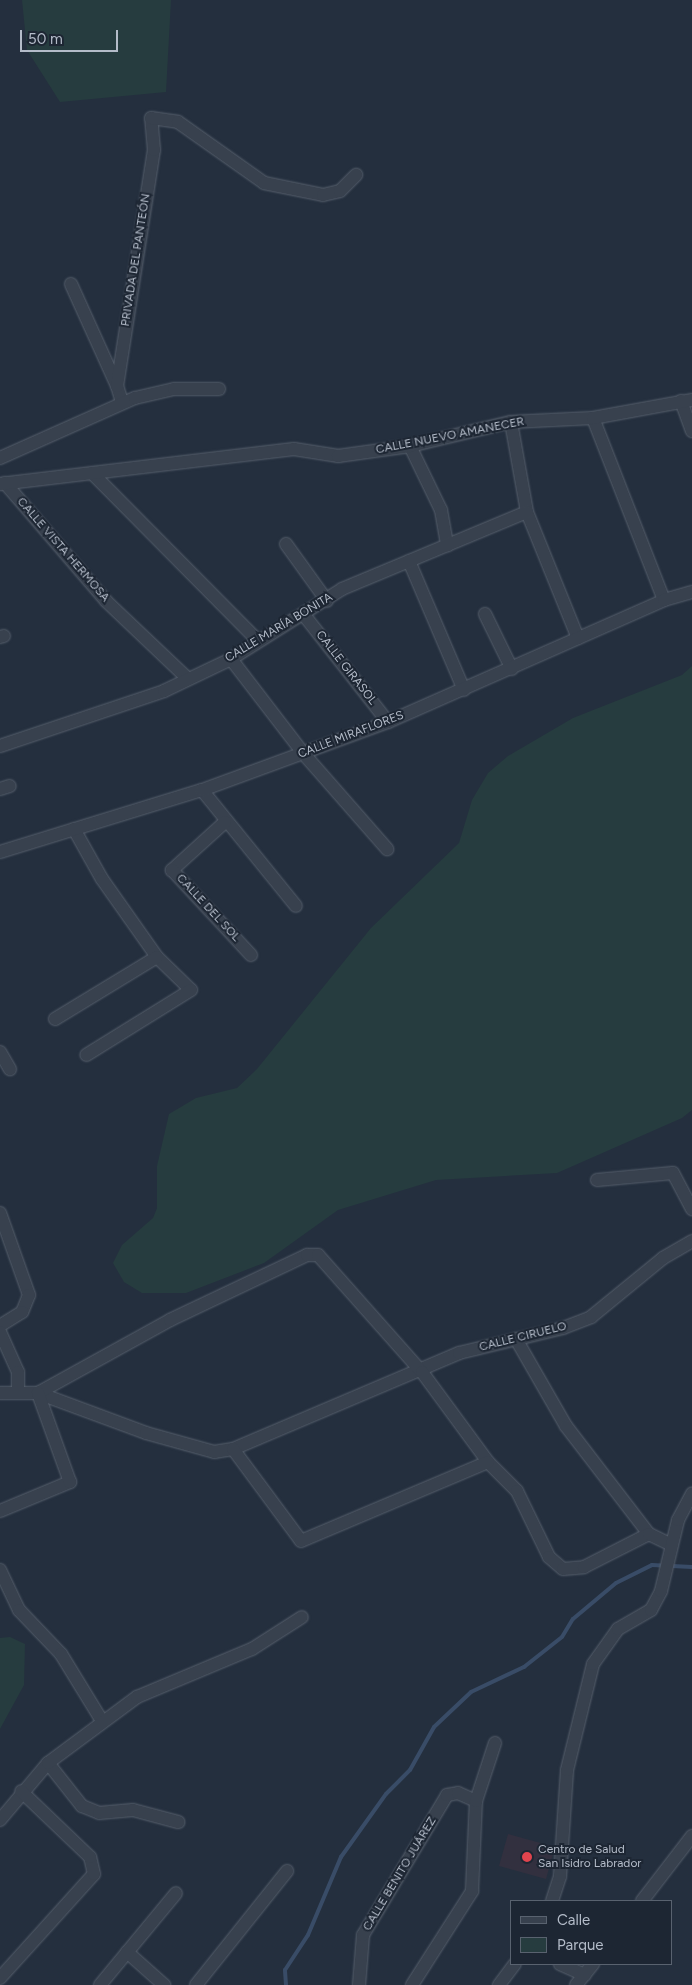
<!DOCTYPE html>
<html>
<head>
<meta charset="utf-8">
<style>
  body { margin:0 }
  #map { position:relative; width:692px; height:1985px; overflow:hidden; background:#242f3e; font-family:Figtree,sans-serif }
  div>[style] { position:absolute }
  .medical>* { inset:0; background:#32303f }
  .green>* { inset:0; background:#263c3f }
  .stream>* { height:4px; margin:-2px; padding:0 2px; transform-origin:2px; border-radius:2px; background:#394c67 }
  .roads { filter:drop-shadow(0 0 1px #565f6c) drop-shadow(0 0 1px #565f6c) }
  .street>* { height:12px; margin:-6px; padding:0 6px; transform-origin:6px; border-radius:6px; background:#38414e }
  .dots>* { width:14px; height:14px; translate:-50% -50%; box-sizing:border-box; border:2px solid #1d2633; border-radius:50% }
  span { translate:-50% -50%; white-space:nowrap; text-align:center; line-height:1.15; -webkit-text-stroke:4px #1d2633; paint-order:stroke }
  .street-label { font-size:12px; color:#b4bcc9 }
  .poi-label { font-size:12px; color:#b4bcc9 }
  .left { translate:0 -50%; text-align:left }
  .legend { position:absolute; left:510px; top:1900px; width:162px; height:65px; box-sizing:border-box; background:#1d2633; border:1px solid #59626f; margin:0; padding:6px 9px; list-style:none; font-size:15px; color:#b4bcc9 }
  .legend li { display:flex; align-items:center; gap:10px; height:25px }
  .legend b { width:25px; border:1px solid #59626f }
  .scale { position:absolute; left:20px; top:30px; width:98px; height:22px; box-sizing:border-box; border:2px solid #b4bcc9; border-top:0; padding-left:6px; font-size:15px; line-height:18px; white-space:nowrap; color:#b4bcc9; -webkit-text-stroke:4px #1d2633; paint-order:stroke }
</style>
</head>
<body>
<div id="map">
  <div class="medical">
    <div style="clip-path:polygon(508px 1834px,555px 1847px,546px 1879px,499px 1866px)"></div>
  </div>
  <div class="green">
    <div style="clip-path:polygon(22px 0,171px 0,166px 92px,60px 102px,27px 50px)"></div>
    <div style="clip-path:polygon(692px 666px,692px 1110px,682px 1118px,557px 1173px,436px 1180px,338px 1210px,264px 1263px,186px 1293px,142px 1293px,124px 1282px,113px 1263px,122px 1245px,153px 1218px,157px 1208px,157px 1166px,169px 1114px,196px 1098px,237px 1088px,257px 1069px,371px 928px,459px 843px,472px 800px,488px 773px,508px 756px,573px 718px,682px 675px)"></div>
    <div style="clip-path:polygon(10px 1637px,25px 1644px,24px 1685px,0 1729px,0 1638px)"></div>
  </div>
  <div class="stream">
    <div style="left:286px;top:1985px;width:15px;rotate:-94deg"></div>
    <div style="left:285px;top:1970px;width:42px;rotate:-56.7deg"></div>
    <div style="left:308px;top:1935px;width:85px;rotate:-67.1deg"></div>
    <div style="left:341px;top:1857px;width:77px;rotate:-54.5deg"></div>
    <div style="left:386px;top:1794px;width:34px;rotate:-45deg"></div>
    <div style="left:410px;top:1770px;width:49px;rotate:-60.8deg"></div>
    <div style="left:434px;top:1727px;width:51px;rotate:-43.4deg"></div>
    <div style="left:471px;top:1692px;width:59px;rotate:-25.3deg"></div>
    <div style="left:524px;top:1667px;width:48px;rotate:-38.3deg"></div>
    <div style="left:562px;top:1637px;width:21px;rotate:-59deg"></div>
    <div style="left:573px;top:1619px;width:56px;rotate:-39.9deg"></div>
    <div style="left:616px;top:1583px;width:40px;rotate:-26.6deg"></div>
    <div style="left:652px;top:1565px;width:40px;rotate:2.9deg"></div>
  </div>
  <div class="roads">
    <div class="street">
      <div style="left:71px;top:284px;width:112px;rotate:65.7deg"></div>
      <div style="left:681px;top:401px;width:32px;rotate:70deg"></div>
      <div style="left:122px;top:402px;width:17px;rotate:-107deg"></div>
      <div style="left:117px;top:386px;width:239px;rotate:-81.1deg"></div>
      <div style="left:154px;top:150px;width:32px;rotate:-95deg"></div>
      <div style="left:151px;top:118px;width:27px;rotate:8deg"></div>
      <div style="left:178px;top:122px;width:105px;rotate:35.3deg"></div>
      <div style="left:264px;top:183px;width:60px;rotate:11.5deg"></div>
      <div style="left:323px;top:195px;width:17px;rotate:-13deg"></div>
      <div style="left:340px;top:191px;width:23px;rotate:-45deg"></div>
      <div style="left:593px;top:418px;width:195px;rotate:68.7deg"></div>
      <div style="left:511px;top:422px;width:91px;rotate:79.9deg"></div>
      <div style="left:527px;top:512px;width:136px;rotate:68deg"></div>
      <div style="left:410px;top:446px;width:71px;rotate:64.2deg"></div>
      <div style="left:441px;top:510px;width:36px;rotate:80deg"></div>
      <div style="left:0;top:458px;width:148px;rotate:-24deg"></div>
      <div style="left:135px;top:398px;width:40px;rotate:-13deg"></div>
      <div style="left:174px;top:389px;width:45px"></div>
      <div style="left:92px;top:473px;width:236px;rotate:45.3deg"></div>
      <div style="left:5px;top:483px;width:155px;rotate:49.4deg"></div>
      <div style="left:106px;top:601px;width:112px;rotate:43.5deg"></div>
      <div style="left:0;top:484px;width:296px;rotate:-6.8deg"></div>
      <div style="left:294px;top:449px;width:45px;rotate:9deg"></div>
      <div style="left:338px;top:456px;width:73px;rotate:-7.9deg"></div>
      <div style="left:410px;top:446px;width:104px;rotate:-13.4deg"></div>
      <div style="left:511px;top:422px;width:82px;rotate:-2.8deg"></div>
      <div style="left:593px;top:418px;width:101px;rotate:-10.3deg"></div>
      <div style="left:286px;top:544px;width:70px;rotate:54.3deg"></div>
      <div style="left:409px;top:561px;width:140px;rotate:66.9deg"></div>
      <div style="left:485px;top:614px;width:61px;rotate:63.9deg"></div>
      <div style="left:304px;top:615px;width:136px;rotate:51.9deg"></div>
      <div style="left:0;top:637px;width:4px;rotate:-14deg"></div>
      <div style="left:231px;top:659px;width:118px;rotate:52.5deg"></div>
      <div style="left:303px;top:753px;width:128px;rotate:48.8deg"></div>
      <div style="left:0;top:746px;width:173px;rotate:-18.5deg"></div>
      <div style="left:164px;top:691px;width:74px;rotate:-25.5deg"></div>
      <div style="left:231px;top:659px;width:131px;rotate:-32.2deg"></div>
      <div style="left:342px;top:589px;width:200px;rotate:-22.6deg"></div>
      <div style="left:0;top:789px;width:10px;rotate:-17deg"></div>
      <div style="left:202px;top:790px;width:149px;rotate:51deg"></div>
      <div style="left:225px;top:822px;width:72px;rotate:137.8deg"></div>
      <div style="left:172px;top:870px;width:116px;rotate:47.1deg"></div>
      <div style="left:74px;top:829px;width:57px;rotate:60.8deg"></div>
      <div style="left:102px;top:879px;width:95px;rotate:54.8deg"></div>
      <div style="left:157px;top:957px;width:47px;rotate:44.1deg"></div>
      <div style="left:191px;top:990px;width:123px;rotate:148.2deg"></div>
      <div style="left:0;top:852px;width:211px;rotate:-17.1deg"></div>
      <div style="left:202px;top:790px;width:198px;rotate:-20.1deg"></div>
      <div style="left:388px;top:722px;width:302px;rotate:-23.8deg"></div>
      <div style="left:664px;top:600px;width:29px;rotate:-16deg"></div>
      <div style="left:55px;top:1019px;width:119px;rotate:-31.3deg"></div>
      <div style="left:0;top:1052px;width:20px;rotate:60deg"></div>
      <div style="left:597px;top:1180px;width:76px;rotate:-5.3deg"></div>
      <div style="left:673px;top:1173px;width:41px;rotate:62.2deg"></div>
      <div style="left:0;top:1213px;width:87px;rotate:70.5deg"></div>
      <div style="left:29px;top:1295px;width:18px;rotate:112deg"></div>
      <div style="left:22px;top:1312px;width:26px;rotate:148deg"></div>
      <div style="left:0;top:1332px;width:44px;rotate:65.8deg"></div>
      <div style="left:18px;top:1372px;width:21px;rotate:90deg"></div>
      <div style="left:516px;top:1339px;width:100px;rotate:60.1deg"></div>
      <div style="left:566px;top:1426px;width:136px;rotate:52.5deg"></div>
      <div style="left:0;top:1393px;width:38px"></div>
      <div style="left:38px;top:1393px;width:115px;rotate:20.3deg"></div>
      <div style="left:146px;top:1433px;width:71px;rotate:15.6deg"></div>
      <div style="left:214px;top:1452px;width:19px;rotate:-9deg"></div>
      <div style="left:233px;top:1449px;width:246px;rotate:-23deg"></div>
      <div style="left:459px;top:1353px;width:107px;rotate:-13.5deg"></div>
      <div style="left:563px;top:1328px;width:30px;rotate:-21deg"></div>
      <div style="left:591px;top:1317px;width:93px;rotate:-39.3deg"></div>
      <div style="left:663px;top:1258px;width:34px;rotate:-30deg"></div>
      <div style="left:38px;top:1393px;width:151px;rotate:-28.9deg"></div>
      <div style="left:170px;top:1320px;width:152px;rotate:-25.4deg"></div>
      <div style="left:307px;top:1255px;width:11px"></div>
      <div style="left:318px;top:1255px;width:157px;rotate:48.4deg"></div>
      <div style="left:422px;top:1372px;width:112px;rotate:53.7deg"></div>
      <div style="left:488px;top:1462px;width:41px;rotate:45deg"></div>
      <div style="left:517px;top:1491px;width:73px;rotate:64.1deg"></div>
      <div style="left:549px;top:1557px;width:18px;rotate:41deg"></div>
      <div style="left:563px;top:1569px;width:21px;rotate:-5deg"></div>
      <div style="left:584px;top:1567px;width:73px;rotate:-26.9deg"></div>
      <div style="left:649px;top:1534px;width:25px;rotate:26deg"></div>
      <div style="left:233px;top:1449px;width:114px;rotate:53.5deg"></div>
      <div style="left:301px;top:1541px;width:203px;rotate:-22.9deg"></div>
      <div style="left:0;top:1511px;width:76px;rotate:-22.5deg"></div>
      <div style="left:70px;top:1482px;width:95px;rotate:-109.8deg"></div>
      <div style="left:0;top:1570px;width:44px;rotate:64.6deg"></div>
      <div style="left:19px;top:1610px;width:61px;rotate:46.3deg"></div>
      <div style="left:61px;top:1654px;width:79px;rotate:58.5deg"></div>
      <div style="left:48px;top:1763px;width:55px;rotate:51.7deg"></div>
      <div style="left:82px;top:1806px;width:18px;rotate:22deg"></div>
      <div style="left:99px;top:1813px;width:34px;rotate:-5deg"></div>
      <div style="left:133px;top:1810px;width:47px;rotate:14.9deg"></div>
      <div style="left:0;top:1820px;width:75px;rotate:-49.9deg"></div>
      <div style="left:48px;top:1763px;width:111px;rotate:-36.6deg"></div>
      <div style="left:137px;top:1697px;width:125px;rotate:-22.7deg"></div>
      <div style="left:252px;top:1649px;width:59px;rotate:-32.6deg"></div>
      <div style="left:552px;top:1901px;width:26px;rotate:-72deg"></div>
      <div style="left:560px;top:1876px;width:106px;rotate:-86.2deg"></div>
      <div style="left:567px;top:1770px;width:109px;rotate:-76.2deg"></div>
      <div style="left:593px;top:1664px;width:43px;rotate:-54.5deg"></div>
      <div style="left:618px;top:1629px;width:38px;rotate:-30deg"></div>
      <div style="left:651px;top:1610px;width:21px;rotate:-62deg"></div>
      <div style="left:661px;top:1591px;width:73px;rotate:-76.5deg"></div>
      <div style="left:678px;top:1520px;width:30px;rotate:-62deg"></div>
      <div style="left:642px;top:1901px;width:82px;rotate:-52.4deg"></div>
      <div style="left:127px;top:1952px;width:50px;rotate:41.7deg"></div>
      <div style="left:560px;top:1964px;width:27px;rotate:24deg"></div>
      <div style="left:0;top:1978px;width:140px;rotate:-47.9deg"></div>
      <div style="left:94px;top:1874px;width:17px;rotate:-103deg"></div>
      <div style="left:90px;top:1857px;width:95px;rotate:-136.3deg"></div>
      <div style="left:100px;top:1985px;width:119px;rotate:-50.4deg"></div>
      <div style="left:196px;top:1985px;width:146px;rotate:-51.4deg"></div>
      <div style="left:359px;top:1985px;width:50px;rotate:-85.4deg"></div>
      <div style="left:363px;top:1935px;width:163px;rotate:-59deg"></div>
      <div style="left:447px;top:1795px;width:11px;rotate:-10deg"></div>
      <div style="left:458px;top:1793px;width:20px;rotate:24deg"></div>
      <div style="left:412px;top:1985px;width:112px;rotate:-57.4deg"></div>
      <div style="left:472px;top:1891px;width:90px;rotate:-87.5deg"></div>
      <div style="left:476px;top:1801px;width:61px;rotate:-71.9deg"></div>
      <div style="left:499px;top:1985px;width:26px;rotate:-53deg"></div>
      <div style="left:576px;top:1985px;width:27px;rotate:-51deg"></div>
    </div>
  </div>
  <div class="dots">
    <div style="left:527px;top:1857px;background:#e0444e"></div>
  </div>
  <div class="street-label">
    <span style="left:136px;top:260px;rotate:-81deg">PRIVADA DEL PANTEÓN</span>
    <span style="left:450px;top:436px;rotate:-11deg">CALLE NUEVO AMANECER</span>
    <span style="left:63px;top:550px;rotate:49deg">CALLE VISTA HERMOSA</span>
    <span style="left:279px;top:628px;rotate:-31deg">CALLE MARÍA BONITA</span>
    <span style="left:346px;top:668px;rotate:52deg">CALLE GIRASOL</span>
    <span style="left:351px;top:735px;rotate:-21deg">CALLE MIRAFLORES</span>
    <span style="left:208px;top:908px;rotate:47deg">CALLE DEL SOL</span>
    <span style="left:523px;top:1337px;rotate:-14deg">CALLE CIRUELO</span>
    <span style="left:400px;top:1874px;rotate:-59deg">CALLE BENITO JUÁREZ</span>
  </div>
  <div class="poi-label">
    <span class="left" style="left:538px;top:1857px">Centro de Salud<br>San Isidro Labrador</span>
  </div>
  <ul class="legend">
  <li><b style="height:6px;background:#38414e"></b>Calle</li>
  <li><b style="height:14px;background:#263c3f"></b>Parque</li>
  </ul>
  <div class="scale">50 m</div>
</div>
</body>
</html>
